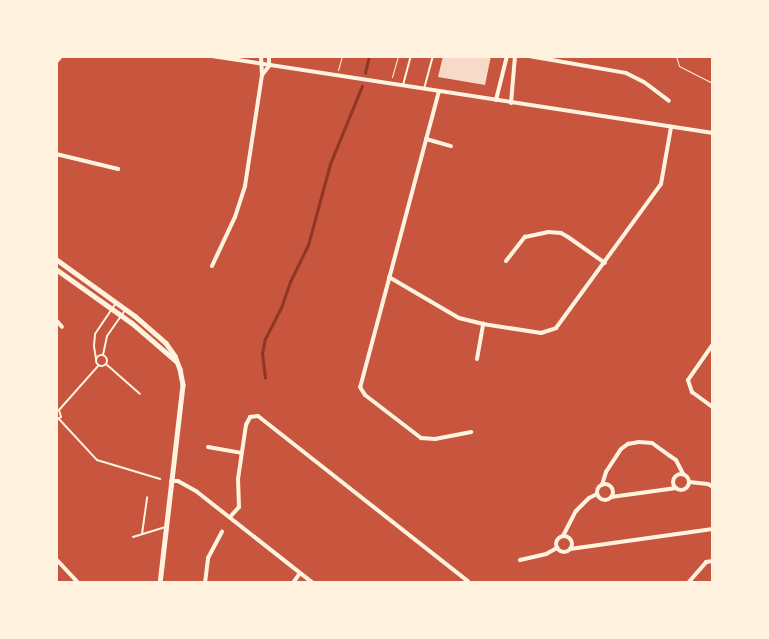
<!DOCTYPE html>
<html>
<head>
<meta charset="utf-8">
<style>
  body { margin:0 }
  #map { position:relative; width:769px; height:639px; overflow:hidden; background:#c8553d; font-family:Bitter,serif }
  div>[style] { position:absolute }
  .stream>* { height:2.5px; margin:-1.25px; padding:0 1.25px; transform-origin:1.25px; border-radius:1.25px; background:#8f3625 }
  .building>* { inset:0; background:#f7dbc8 }
  .path>* { height:1px; margin:-0.5px; padding:0 0.5px; transform-origin:0.5px; border-radius:0.5px; background:#fff3e0 }
  .service>* { height:2px; margin:-1px; padding:0 1px; transform-origin:1px; border-radius:1px; background:#fff3e0 }
  .service>.ring { margin:-1px; padding:0; box-sizing:content-box; background:none; border:2px solid #fff3e0; border-radius:50% }
  .minor>* { height:4px; margin:-2px; padding:0 2px; transform-origin:2px; border-radius:2px; background:#fff3e0 }
  .minor>.ring { margin:-2px; padding:0; box-sizing:content-box; background:none; border:4px solid #fff3e0; border-radius:50% }
  .tertiary>* { height:4.5px; margin:-2.25px; padding:0 2.25px; transform-origin:2.25px; border-radius:2.25px; background:#fff3e0 }
  span { translate:-50% -50%; white-space:nowrap; text-align:center; line-height:1.15; -webkit-text-stroke:5px #fff3e0; paint-order:stroke }
  .frame { position:absolute; inset:0; border:58px solid #fff3e0; pointer-events:none }
</style>
</head>
<body>
<div id="map">
  <div class="stream">
    <div style="left:365px;top:73px;width:17px;rotate:-77deg"></div>
    <div style="left:265px;top:378px;width:24px;rotate:-97deg"></div>
    <div style="left:262px;top:354px;width:15px;rotate:-79deg"></div>
    <div style="left:265px;top:339px;width:35px;rotate:-63deg"></div>
    <div style="left:281px;top:308px;width:28px;rotate:-71deg"></div>
    <div style="left:290px;top:282px;width:41px;rotate:-64.1deg"></div>
    <div style="left:308px;top:245px;width:84px;rotate:-74.8deg"></div>
    <div style="left:330px;top:164px;width:84px;rotate:-67.7deg"></div>
  </div>
  <div class="building">
    <div style="clip-path:polygon(443px 56px,491px 56px,485px 85px,438px 77px)"></div>
  </div>
  <div class="path">
    <div style="left:676px;top:56px;width:10px;rotate:73deg"></div>
    <div style="left:679px;top:66px;width:38px;rotate:27deg"></div>
    <div style="left:338px;top:70px;width:15px;rotate:-74deg"></div>
    <div style="left:392px;top:77px;width:22px;rotate:-74deg"></div>
  </div>
  <div class="service">
    <div style="left:403px;top:85px;width:30px;rotate:-75deg"></div>
    <div style="left:424px;top:89px;width:34px;rotate:-75deg"></div>
    <div class="ring" style="left:95.5px;top:354.5px;width:9px;height:9px"></div>
    <div style="left:103px;top:355px;width:19px;rotate:-78deg"></div>
    <div style="left:107px;top:336px;width:32px;rotate:-55deg"></div>
    <div style="left:96px;top:359px;width:13px;rotate:-99deg"></div>
    <div style="left:94px;top:346px;width:12px;rotate:-85deg"></div>
    <div style="left:95px;top:334px;width:37px;rotate:-56deg"></div>
    <div style="left:106px;top:364px;width:45px;rotate:41.4deg"></div>
    <div style="left:59px;top:410px;width:60px;rotate:-48.4deg"></div>
    <div style="left:59px;top:419px;width:56px;rotate:47.2deg"></div>
    <div style="left:97px;top:460px;width:66px;rotate:16.8deg"></div>
    <div style="left:56px;top:420px;width:6px;rotate:-31deg"></div>
    <div style="left:61px;top:417px;width:7px;rotate:-106deg"></div>
    <div style="left:142px;top:534px;width:37px;rotate:-82deg"></div>
    <div style="left:133px;top:537px;width:34px;rotate:-17deg"></div>
  </div>
  <div class="minor">
    <div style="left:212px;top:56px;width:507px;rotate:8.74deg"></div>
    <div style="left:529px;top:56px;width:98px;rotate:9.9deg"></div>
    <div style="left:626px;top:73px;width:20px;rotate:27deg"></div>
    <div style="left:644px;top:82px;width:31px;rotate:37deg"></div>
    <div style="left:56px;top:62px;width:8px;rotate:-50deg"></div>
    <div style="left:262px;top:75px;width:11px;rotate:-52deg"></div>
    <div style="left:269px;top:66px;width:10px;rotate:-90deg"></div>
    <div style="left:439px;top:91px;width:306px;rotate:104.9deg"></div>
    <div style="left:360px;top:387px;width:9px;rotate:58deg"></div>
    <div style="left:365px;top:395px;width:71px;rotate:37.5deg"></div>
    <div style="left:421px;top:438px;width:14px;rotate:4deg"></div>
    <div style="left:435px;top:439px;width:37px;rotate:-11deg"></div>
    <div style="left:496px;top:100px;width:45px;rotate:-76deg"></div>
    <div style="left:511px;top:103px;width:47px;rotate:-85.1deg"></div>
    <div style="left:426px;top:139px;width:26px;rotate:16deg"></div>
    <div style="left:56px;top:154px;width:64px;rotate:13.6deg"></div>
    <div style="left:506px;top:261px;width:31px;rotate:-52deg"></div>
    <div style="left:525px;top:237px;width:24px;rotate:-12deg"></div>
    <div style="left:548px;top:232px;width:13px;rotate:4deg"></div>
    <div style="left:561px;top:233px;width:8px;rotate:30deg"></div>
    <div style="left:568px;top:237px;width:45px;rotate:35.1deg"></div>
    <div style="left:212px;top:266px;width:54px;rotate:-64.9deg"></div>
    <div style="left:235px;top:217px;width:33px;rotate:-72deg"></div>
    <div style="left:245px;top:186px;width:112px;rotate:-81.3deg"></div>
    <div style="left:262px;top:75px;width:19px;rotate:-93deg"></div>
    <div style="left:389px;top:277px;width:81px;rotate:30.4deg"></div>
    <div style="left:459px;top:318px;width:25px;rotate:14deg"></div>
    <div style="left:483px;top:324px;width:59px;rotate:8.8deg"></div>
    <div style="left:541px;top:333px;width:16px;rotate:-18deg"></div>
    <div style="left:556px;top:328px;width:178px;rotate:-53.9deg"></div>
    <div style="left:661px;top:184px;width:58px;rotate:-80deg"></div>
    <div style="left:56px;top:320px;width:9px;rotate:49deg"></div>
    <div style="left:713px;top:344px;width:44px;rotate:124.8deg"></div>
    <div style="left:688px;top:380px;width:13px;rotate:72deg"></div>
    <div style="left:692px;top:392px;width:26px;rotate:36deg"></div>
    <div style="left:477px;top:359px;width:36px;rotate:-80deg"></div>
    <div style="left:208px;top:447px;width:34px;rotate:10deg"></div>
    <div class="ring" style="left:673px;top:474px;width:12px;height:12px"></div>
    <div style="left:171px;top:481px;width:7px"></div>
    <div style="left:178px;top:481px;width:21px;rotate:29deg"></div>
    <div style="left:196px;top:491px;width:149px;rotate:38.2deg"></div>
    <div style="left:689px;top:482px;width:19px;rotate:6deg"></div>
    <div style="left:708px;top:484px;width:6px;rotate:31deg"></div>
    <div class="ring" style="left:597px;top:484px;width:12px;height:12px"></div>
    <div style="left:602px;top:485px;width:14px;rotate:-73deg"></div>
    <div style="left:606px;top:472px;width:27px;rotate:-57deg"></div>
    <div style="left:621px;top:449px;width:9px;rotate:-36deg"></div>
    <div style="left:628px;top:444px;width:11px;rotate:-10deg"></div>
    <div style="left:639px;top:442px;width:13px;rotate:4deg"></div>
    <div style="left:652px;top:443px;width:22px;rotate:36deg"></div>
    <div style="left:670px;top:456px;width:7px;rotate:34deg"></div>
    <div style="left:676px;top:460px;width:16px;rotate:63deg"></div>
    <div style="left:611px;top:497px;width:66px;rotate:-7.9deg"></div>
    <div style="left:230px;top:517px;width:13px;rotate:-48deg"></div>
    <div style="left:239px;top:507px;width:28px;rotate:-92deg"></div>
    <div style="left:238px;top:479px;width:55px;rotate:-81.6deg"></div>
    <div style="left:246px;top:425px;width:9px;rotate:-63deg"></div>
    <div style="left:250px;top:417px;width:8px;rotate:-7deg"></div>
    <div style="left:258px;top:416px;width:267px;rotate:38.2deg"></div>
    <div style="left:563px;top:536px;width:28px;rotate:-63deg"></div>
    <div style="left:576px;top:511px;width:18px;rotate:-45deg"></div>
    <div style="left:589px;top:498px;width:9px;rotate:-27deg"></div>
    <div class="ring" style="left:556px;top:536px;width:12px;height:12px"></div>
    <div style="left:570px;top:549px;width:144px;rotate:-8deg"></div>
    <div style="left:56px;top:559px;width:33px;rotate:47deg"></div>
    <div style="left:520px;top:560px;width:27px;rotate:-13deg"></div>
    <div style="left:546px;top:554px;width:13px;rotate:-29deg"></div>
    <div style="left:205px;top:583px;width:25px;rotate:-83deg"></div>
    <div style="left:208px;top:558px;width:30px;rotate:-62deg"></div>
    <div style="left:293px;top:583px;width:12px;rotate:-55deg"></div>
    <div style="left:688px;top:583px;width:28px;rotate:-49deg"></div>
    <div style="left:706px;top:562px;width:7px;rotate:-8deg"></div>
  </div>
  <div class="tertiary">
    <div style="left:56px;top:259px;width:97px;rotate:35.8deg"></div>
    <div style="left:135px;top:316px;width:41px;rotate:41.1deg"></div>
    <div style="left:166px;top:343px;width:16px;rotate:55deg"></div>
    <div style="left:175px;top:356px;width:14px;rotate:69deg"></div>
    <div style="left:180px;top:369px;width:16px;rotate:79deg"></div>
    <div style="left:183px;top:385px;width:199px;rotate:96.6deg"></div>
    <div style="left:56px;top:269px;width:93px;rotate:35.4deg"></div>
    <div style="left:132px;top:323px;width:58px;rotate:40.8deg"></div>
  </div>
  <div class="frame"></div>
</div>
</body>
</html>
